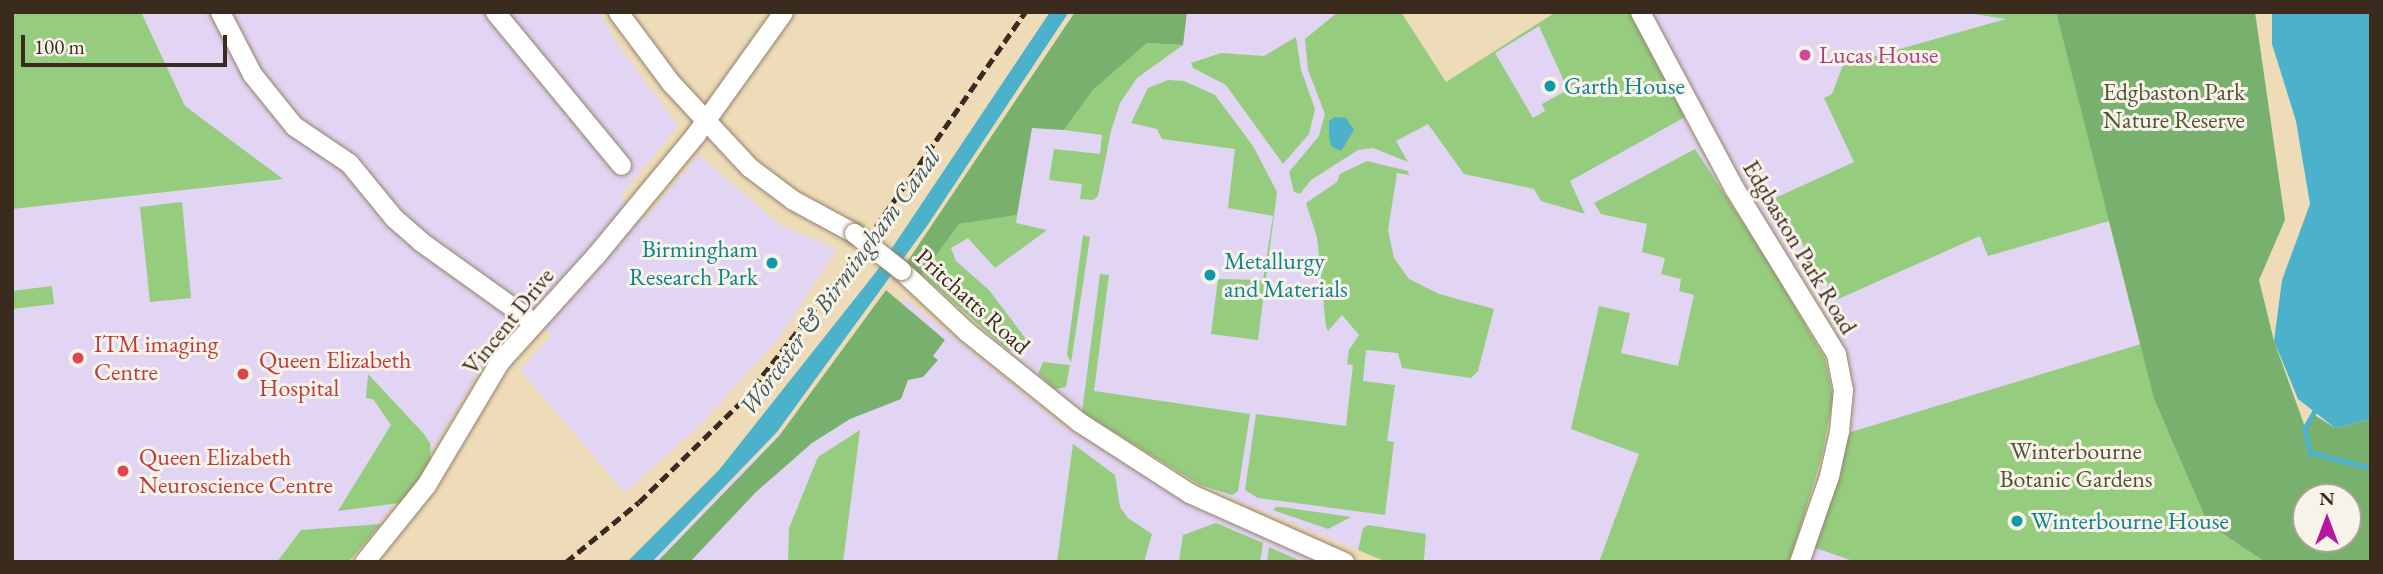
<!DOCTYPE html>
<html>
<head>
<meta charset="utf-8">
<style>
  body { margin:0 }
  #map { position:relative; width:2383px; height:574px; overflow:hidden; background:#eedcb9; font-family:"EB Garamond",serif }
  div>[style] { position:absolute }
  .built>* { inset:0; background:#e2d4f3 }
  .green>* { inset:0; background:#95cc7e }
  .forest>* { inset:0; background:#78b06d }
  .water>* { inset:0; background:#4cb2cb }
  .stream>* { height:4.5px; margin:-2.25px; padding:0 2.25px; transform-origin:2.25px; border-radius:2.25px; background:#4cb2cb }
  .roads { filter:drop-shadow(0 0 2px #94836c) drop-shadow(0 0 2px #94836c) }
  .minor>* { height:19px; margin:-9.5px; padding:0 9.5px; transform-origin:9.5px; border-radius:9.5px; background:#fff }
  .rail>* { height:4.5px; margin-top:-2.25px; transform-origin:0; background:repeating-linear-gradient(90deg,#3b2a1e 0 10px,transparent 0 15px) }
  .bridges { filter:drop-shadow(0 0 2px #94836c) drop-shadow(0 0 2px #94836c) }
  .minor-bridge>* { height:19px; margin:-9.5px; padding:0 9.5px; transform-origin:9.5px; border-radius:9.5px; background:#fff }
  .dots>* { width:19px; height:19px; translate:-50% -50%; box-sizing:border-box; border:4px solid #f7f3e8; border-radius:50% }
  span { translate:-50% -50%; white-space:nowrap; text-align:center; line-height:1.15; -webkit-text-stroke:6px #f7f3e8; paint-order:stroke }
  .hotel-label { font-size:24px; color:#b23c85 }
  .left { translate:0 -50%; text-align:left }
  .culture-label { font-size:24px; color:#0d838f }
  .right { translate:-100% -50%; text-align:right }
  .park-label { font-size:24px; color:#525236 }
  .street-label { font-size:24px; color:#3b2a1e }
  .health-label { font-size:24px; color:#be3a42 }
  .water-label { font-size:26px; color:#415a5b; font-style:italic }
  .frame { position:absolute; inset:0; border:14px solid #3b2a1e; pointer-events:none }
  .north { position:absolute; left:2292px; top:483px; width:70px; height:70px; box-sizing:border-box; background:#f7f3e8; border:2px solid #aca397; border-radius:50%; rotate:0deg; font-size:19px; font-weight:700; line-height:28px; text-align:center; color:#3b2a1e }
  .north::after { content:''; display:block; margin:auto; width:24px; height:32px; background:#b5179e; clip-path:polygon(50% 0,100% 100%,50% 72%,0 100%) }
  .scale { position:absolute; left:21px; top:35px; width:206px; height:32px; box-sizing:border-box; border:4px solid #3b2a1e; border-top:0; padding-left:9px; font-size:21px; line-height:24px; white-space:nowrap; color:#3b2a1e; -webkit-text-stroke:5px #f7f3e8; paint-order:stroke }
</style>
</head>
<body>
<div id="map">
  <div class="built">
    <div style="clip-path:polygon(12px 12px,600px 12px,614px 39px,678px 126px,621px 195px,643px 220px,699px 155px,780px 225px,837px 249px,778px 339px,706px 419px,625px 493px,520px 370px,552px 335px,524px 313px,482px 367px,414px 479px,348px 562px,12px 562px)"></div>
    <div style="clip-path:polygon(1091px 12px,1401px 12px,1446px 82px,1556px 12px,1630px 12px,1721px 188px,1825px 359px,1831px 381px,1829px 424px,1790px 562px,1387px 562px,1200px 485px,1051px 389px,922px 275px)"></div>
    <div style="clip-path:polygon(1649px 12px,2056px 12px,2154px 399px,2208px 524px,2265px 562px,1809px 562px,1854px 397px,1849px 361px,1835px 329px,1726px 155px)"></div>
    <div style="clip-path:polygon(905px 298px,1064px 426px,1189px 502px,1325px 562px,652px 562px,870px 342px)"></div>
  </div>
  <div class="green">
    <div style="clip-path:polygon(12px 12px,141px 12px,185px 106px,283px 179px,12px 209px)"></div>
    <div style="clip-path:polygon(evenodd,1338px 12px,1401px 12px,1446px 82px,1556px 12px,1630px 12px,1685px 117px,1570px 181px,1585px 214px,1541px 201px,1534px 189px,1464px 174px,1428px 124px,1396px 141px,1408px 162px,1373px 148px,1358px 150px,1311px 180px,1300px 194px,1294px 192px,1289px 172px,1319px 136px,1325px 114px,1308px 70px,1305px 39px,1338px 12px,1539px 26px,1568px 90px,1542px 104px,1545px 111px,1533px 118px,1495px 53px,1539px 26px)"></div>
    <div style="clip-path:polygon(1961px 12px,2056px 12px,2109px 221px,1988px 256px,1980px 236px,1836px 300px,1775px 198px,1854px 162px,1824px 98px,1832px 94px,1843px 65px,2006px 19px)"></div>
    <div style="clip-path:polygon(1296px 37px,1301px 70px,1315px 109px,1309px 134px,1283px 164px,1226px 85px,1193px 68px,1191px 63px,1221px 53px,1264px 56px)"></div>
    <div style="clip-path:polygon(1147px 43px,1183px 45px,1137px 78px,1120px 103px,1111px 131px,1098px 196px,1093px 200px,1080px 199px,1082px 184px,1049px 180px,1054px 149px,1100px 154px,1102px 135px,1064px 130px,1093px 90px)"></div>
    <div style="clip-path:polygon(1168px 80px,1184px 81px,1215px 95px,1253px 146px,1277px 192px,1258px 340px,1211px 334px,1218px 279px,1263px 280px,1273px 216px,1228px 208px,1235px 149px,1162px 139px,1157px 129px,1131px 123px,1148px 88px)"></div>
    <div style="clip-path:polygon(1695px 149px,1770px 264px,1825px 359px,1833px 398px,1821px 459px,1790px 562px,1599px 562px,1639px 454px,1571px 429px,1599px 306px,1630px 313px,1621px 353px,1678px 366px,1694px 295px,1679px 291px,1681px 279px,1661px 274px,1665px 258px,1642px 252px,1647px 224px,1601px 214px,1594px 203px)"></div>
    <div style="clip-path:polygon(1367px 161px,1408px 171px,1409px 175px,1397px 173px,1388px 230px,1394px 258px,1409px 279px,1439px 294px,1494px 309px,1478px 371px,1471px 378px,1402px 368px,1398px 353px,1366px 350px,1363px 381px,1395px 385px,1387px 441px,1394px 442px,1385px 515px,1258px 498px,1245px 490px,1256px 414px,1346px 426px,1353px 365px,1347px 364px,1349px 350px,1359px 335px,1342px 315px,1328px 331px,1326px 327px,1317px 237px,1306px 203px,1337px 182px,1340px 174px)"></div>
    <div style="clip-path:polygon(182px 202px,191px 298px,150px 302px,140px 207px)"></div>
    <div style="clip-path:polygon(1017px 215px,1016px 223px,1047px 230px,995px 268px,968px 238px,951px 248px,956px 261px,989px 290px,1026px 339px,1009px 351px,922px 275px,959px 224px)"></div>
    <div style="clip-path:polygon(1083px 235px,1090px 237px,1071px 363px,1067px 354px)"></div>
    <div style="clip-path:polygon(1100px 274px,1109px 275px,1094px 391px,1250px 414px,1238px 491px,1232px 495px,1200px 485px,1082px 412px)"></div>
    <div style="clip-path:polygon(52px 286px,54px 304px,12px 309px,12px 291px)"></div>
    <div style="clip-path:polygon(2141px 344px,2154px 399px,2208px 524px,2265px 562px,1856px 562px,1813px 547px,1842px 447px,1851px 432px)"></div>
    <div style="clip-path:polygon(1043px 362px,1070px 365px,1066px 387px,1055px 389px,1038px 374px)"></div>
    <div style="clip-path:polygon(368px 374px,424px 434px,430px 443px,431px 463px,400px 503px,338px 511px,391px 425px,373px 399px,366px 398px)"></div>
    <div style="clip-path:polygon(860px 430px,843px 562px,788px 562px,789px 528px,818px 457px)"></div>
    <div style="clip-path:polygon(1073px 444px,1115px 475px,1120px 507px,1128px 518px,1152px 534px,1144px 562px,1057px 562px)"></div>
    <div style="clip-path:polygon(1276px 507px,1282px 507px,1351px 517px,1328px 529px,1273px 510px)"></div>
    <div style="clip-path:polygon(1216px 523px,1263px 543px,1260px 562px,1179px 562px,1183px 535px)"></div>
    <div style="clip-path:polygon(381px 524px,348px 562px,277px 562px,301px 530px)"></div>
    <div style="clip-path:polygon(1368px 525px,1426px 534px,1424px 560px,1430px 562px,1387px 562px,1358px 550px,1363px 528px)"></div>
    <div style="clip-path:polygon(1269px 547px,1303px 562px,1267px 562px)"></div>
  </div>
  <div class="forest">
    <div style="clip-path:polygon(1075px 12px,1187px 12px,1183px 45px,1147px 43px,1093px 90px,1064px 130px,1032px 128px,1017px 215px,959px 224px,922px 275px,905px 265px)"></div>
    <div style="clip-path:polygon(evenodd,2056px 12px,2255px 12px,2285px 220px,2259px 280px,2274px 341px,2305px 427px,2313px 414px,2335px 428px,2371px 419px,2371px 562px,2265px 562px,2208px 524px,2154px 399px,2056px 12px,2306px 497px,2348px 497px,2348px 539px,2306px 539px,2306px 497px)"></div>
    <div style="clip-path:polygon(886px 290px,945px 340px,933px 356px,938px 360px,923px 377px,908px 380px,901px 399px,850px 419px,812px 443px,756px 492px,690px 562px,657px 562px,779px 436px)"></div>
  </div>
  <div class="water">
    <div style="clip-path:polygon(1050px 12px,1069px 12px,927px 226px,777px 432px,652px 562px,627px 562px,719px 470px,876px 272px)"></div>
    <div style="clip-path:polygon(2272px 12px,2371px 12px,2371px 419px,2335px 428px,2298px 399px,2274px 341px,2282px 280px,2310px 204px,2296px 121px,2272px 44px)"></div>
    <div style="clip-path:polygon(1335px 117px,1346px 118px,1354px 130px,1341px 151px,1331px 146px,1329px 137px,1329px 121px)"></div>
  </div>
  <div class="stream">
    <div style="left:2315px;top:411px;width:20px;rotate:120deg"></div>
    <div style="left:2305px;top:428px;width:25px;rotate:78deg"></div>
    <div style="left:2310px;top:452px;width:63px;rotate:14.7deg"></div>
  </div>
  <div class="roads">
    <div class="minor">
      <div style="left:220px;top:12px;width:70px;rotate:62.7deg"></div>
      <div style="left:252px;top:74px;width:67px;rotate:51.1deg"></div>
      <div style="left:294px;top:126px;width:66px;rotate:33.9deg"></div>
      <div style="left:349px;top:163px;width:71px;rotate:50.7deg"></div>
      <div style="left:394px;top:218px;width:35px;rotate:41deg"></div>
      <div style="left:420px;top:241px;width:139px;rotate:35.6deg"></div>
      <div style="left:495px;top:12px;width:198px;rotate:50.5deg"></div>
      <div style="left:618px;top:12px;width:89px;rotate:53.3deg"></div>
      <div style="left:671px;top:83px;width:115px;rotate:47.1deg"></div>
      <div style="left:749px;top:167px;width:55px;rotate:36.9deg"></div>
      <div style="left:793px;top:200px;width:69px;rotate:28.4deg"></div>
      <div style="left:1640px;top:12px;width:200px;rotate:61.9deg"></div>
      <div style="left:1734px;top:188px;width:195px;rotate:58.4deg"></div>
      <div style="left:1836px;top:354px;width:36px;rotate:79deg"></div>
      <div style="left:1843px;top:389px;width:42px;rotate:95.4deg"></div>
      <div style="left:1839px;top:431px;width:46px;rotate:102.5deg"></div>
      <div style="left:1829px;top:476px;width:91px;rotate:109.2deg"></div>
      <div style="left:901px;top:270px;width:89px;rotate:43.2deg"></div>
      <div style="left:966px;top:331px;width:145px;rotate:38.8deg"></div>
      <div style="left:1079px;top:422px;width:131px;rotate:32.8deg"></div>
      <div style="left:1189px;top:493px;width:170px;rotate:24deg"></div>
      <div style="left:364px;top:562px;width:99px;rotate:-51.2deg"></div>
      <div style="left:426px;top:485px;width:144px;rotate:-59.2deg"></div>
      <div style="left:500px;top:361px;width:142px;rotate:-47.9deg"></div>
      <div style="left:595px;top:256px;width:157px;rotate:-50.4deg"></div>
      <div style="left:695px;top:135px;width:151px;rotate:-54.4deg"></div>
    </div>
  </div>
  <div class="rail">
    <div style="left:566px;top:562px;width:94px;rotate:-39.4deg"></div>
    <div style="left:639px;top:502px;width:147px;rotate:-44.4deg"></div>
    <div style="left:744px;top:399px;width:172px;rotate:-51.9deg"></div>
    <div style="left:850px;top:264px;width:307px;rotate:-55.2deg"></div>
  </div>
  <div class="bridges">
    <div class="minor-bridge">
      <div style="left:854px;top:233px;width:60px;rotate:38.2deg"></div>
    </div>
  </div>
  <div class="dots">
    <div style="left:1805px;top:55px;background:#d1479c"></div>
    <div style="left:1550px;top:86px;background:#0f9aa8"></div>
    <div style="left:772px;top:263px;background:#0f9aa8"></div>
    <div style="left:1210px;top:275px;background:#0f9aa8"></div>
    <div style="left:78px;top:358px;background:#e0444e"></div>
    <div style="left:243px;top:374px;background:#e0444e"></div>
    <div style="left:123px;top:471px;background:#e0444e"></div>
    <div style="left:2017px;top:521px;background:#0f9aa8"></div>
  </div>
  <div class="hotel-label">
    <span class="left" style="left:1819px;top:55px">Lucas House</span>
  </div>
  <div class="culture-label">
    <span class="left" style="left:1564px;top:86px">Garth House</span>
    <span class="right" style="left:758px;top:263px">Birmingham<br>Research Park</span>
    <span class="left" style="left:1224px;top:275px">Metallurgy<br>and Materials</span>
    <span class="left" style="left:2031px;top:521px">Winterbourne House</span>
  </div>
  <div class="park-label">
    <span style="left:2174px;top:106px">Edgbaston Park<br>Nature Reserve</span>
    <span style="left:2076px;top:465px">Winterbourne<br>Botanic Gardens</span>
  </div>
  <div class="street-label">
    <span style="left:1800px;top:247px;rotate:59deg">Edgbaston Park Road</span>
    <span style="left:973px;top:301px;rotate:42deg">Pritchatts Road</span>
    <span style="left:508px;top:321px;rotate:-51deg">Vincent Drive</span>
  </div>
  <div class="health-label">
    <span class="left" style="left:94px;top:358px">ITM imaging<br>Centre</span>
    <span class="left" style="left:259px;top:374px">Queen Elizabeth<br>Hospital</span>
    <span class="left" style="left:139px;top:471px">Queen Elizabeth<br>Neuroscience Centre</span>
  </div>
  <div class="water-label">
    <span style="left:840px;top:282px;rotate:-54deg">Worcester &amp; Birmingham Canal</span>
  </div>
  <div class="frame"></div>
  <div class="north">N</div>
  <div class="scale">100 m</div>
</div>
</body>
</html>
